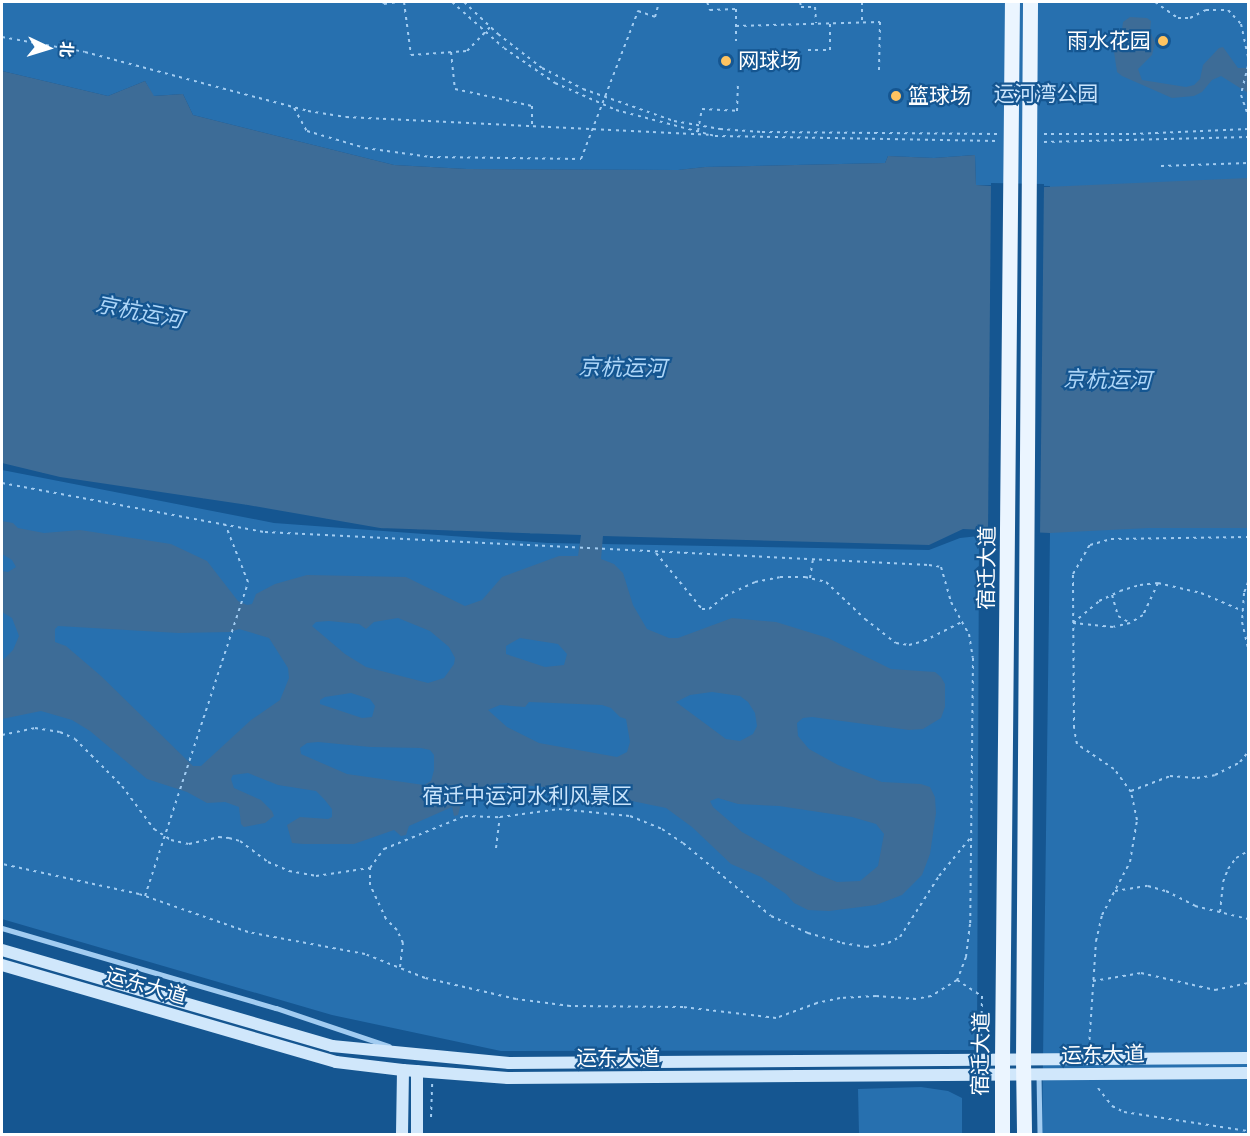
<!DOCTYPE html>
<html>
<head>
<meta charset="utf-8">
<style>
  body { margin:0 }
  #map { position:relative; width:1250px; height:1136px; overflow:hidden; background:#155691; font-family:Karla,"Noto Sans SC",sans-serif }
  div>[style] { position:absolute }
  .green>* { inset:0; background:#2770af }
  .water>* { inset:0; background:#3d6c97 }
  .pier>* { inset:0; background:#155691 }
  .path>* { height:2px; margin-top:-1px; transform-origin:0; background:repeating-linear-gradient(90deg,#a2ccf1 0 3px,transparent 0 7.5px) }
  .lane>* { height:4.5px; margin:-2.25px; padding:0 2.25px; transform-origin:2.25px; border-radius:2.25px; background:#a2ccf1 }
  .secondary>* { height:12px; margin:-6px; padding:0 6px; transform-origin:6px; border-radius:6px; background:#d0e7fb }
  .primary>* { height:15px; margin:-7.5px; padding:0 7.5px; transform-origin:7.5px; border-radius:7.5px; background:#ebf5ff }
  .primary-bridge>* { height:15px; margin:-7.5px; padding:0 7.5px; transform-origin:7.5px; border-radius:7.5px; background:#ebf5ff }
  .dots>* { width:16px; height:16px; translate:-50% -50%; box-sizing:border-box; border:3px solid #155691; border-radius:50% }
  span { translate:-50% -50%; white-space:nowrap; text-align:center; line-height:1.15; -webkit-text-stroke:4.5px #155691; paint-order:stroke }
  .poi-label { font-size:21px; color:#fff }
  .right { translate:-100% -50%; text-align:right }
  .left { translate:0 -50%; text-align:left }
  .park-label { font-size:21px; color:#c9e4fc }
  .street-label { font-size:21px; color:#fff }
  .water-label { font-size:22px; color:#aed6f8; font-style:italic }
  .frame { position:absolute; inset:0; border:3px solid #fff; pointer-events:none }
  .north { position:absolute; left:18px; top:18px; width:60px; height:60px; -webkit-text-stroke:4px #155691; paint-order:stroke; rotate:94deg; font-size:16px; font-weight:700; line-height:24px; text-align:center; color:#fff }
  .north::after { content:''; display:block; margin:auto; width:21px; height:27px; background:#fff; clip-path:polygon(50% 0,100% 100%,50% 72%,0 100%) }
</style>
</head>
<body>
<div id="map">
  <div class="green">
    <div style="clip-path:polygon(2px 2px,1248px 2px,1248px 1134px,1042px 1134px,1050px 533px,1050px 186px,976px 185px,975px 155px,934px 158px,888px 156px,885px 163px,705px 167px,678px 170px,467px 169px,394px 165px,193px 115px,183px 94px,153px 96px,145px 81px,108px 96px,2px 71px)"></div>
    <div style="clip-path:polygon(2px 470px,274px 523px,548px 543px,929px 550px,960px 538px,979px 536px,977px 1050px,501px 1051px,332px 1015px,2px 919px)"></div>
    <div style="clip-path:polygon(921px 1087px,948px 1091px,962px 1098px,962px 1134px,859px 1134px,858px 1089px)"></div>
  </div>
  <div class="water">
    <div style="clip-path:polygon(1130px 17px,1147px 18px,1151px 21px,1150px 31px,1155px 43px,1152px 55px,1138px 69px,1142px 80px,1186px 87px,1194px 85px,1200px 79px,1203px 65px,1219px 48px,1223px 47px,1238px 68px,1248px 68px,1248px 93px,1221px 76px,1212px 80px,1202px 92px,1194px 96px,1172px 98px,1122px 76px,1117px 72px,1114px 52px,1121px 38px,1123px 22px)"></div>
    <div style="clip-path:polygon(evenodd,2px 71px,108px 96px,145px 81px,154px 96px,183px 94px,193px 115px,394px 165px,467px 169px,678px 170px,705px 167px,885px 163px,888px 156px,934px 158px,975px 155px,976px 185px,1023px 188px,1248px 178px,1248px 528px,1149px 528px,1050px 533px,963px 529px,929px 545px,603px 536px,601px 559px,614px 564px,623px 573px,633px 605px,647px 629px,669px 638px,678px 638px,732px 618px,776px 622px,828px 638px,891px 669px,935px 672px,941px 677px,945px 684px,945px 707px,941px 718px,923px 729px,909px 730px,812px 717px,803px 718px,797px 723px,798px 736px,809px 749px,838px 765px,882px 782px,921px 784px,930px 787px,935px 797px,936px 813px,930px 854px,922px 875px,902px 895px,876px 905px,829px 911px,808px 910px,794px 903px,786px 894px,761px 877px,731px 864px,692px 827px,666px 808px,588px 792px,506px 783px,495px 784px,462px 800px,458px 815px,454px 816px,452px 807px,409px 826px,406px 835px,401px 836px,394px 830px,354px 844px,303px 844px,292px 843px,287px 825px,300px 817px,328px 819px,332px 817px,332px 809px,324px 799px,316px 791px,278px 785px,248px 773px,233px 775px,231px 779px,234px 788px,261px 800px,272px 811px,274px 816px,265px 823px,244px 827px,241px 824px,239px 807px,225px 802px,207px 803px,187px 792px,147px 779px,90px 731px,72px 720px,41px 711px,2px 719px,2px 661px,13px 650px,19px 636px,12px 618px,2px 612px,2px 571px,8px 572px,16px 567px,12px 560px,2px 554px,2px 521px,13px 523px,18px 528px,44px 533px,80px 530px,171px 544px,207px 561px,238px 601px,247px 605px,252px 604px,256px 594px,275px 584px,307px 575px,406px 577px,465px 606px,482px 600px,502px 577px,559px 556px,578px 556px,581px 535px,380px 528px,248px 505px,60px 477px,2px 463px,2px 71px,398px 618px,430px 631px,449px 647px,455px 658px,454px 664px,444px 678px,428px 683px,366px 667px,345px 654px,312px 626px,316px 622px,329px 621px,359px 624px,366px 629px,374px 622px,398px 618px,2px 71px,58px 626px,178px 633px,231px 632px,239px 629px,269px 638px,288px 668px,289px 678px,280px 700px,251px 720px,201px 766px,193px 766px,101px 676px,66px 646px,55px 642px,55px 629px,58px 626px,2px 71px,520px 638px,558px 644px,567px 654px,564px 665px,545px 667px,506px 654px,506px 646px,520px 638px,2px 71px,712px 692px,740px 696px,748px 702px,755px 713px,757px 726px,753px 734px,740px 741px,726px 739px,676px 702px,690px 695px,712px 692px,2px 71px,351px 693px,370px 699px,375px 706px,372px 717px,362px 718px,320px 704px,320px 700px,325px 697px,351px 693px,2px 71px,529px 702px,602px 705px,611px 708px,620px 717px,626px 719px,630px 742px,627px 752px,617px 757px,539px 743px,507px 727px,488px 710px,500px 705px,525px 707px,529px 702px,2px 71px,318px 742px,370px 747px,421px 748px,430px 750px,434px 755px,434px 770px,431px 781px,424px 785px,347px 774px,301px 754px,300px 748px,307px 743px,318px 742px,2px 71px,718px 798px,738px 804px,779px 806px,852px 817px,876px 824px,884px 834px,878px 866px,860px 881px,837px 882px,817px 874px,742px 832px,713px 807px,710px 801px,718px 798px)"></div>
  </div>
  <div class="pier">
    <div style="clip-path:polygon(991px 183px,1044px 184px,1040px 536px,988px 533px)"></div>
  </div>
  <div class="path">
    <div style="left:383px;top:2px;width:2px;rotate:63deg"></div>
    <div style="left:384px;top:4px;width:14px;rotate:-8deg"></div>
    <div style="left:404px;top:2px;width:53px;rotate:82.5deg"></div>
    <div style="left:411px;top:55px;width:56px;rotate:-4.1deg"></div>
    <div style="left:467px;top:51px;width:33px;rotate:-46deg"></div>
    <div style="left:452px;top:2px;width:69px;rotate:41.5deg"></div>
    <div style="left:504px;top:48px;width:62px;rotate:34.5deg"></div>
    <div style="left:555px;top:83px;width:67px;rotate:23.9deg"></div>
    <div style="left:616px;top:110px;width:102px;rotate:14.7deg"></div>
    <div style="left:715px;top:136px;width:282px;rotate:1deg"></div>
    <div style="left:464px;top:2px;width:47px;rotate:43.3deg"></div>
    <div style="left:498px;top:34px;width:56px;rotate:37.7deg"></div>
    <div style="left:542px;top:68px;width:46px;rotate:27.1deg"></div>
    <div style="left:583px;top:89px;width:96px;rotate:19.4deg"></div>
    <div style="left:674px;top:121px;width:47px;rotate:9.9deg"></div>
    <div style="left:720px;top:129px;width:42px;rotate:4.1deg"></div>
    <div style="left:762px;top:132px;width:235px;rotate:0.5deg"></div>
    <div style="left:707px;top:2px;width:9px;rotate:69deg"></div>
    <div style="left:710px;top:10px;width:26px;rotate:-2deg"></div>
    <div style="left:736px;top:9px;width:32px;rotate:90deg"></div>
    <div style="left:800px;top:2px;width:5px;rotate:79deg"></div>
    <div style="left:801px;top:7px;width:14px"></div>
    <div style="left:815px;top:7px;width:16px;rotate:86deg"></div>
    <div style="left:862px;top:2px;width:20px;rotate:90deg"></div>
    <div style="left:1155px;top:2px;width:28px;rotate:35deg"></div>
    <div style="left:1178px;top:18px;width:12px"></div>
    <div style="left:1190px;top:18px;width:18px;rotate:-27deg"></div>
    <div style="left:1206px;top:10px;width:22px"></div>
    <div style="left:1228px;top:10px;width:19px;rotate:47deg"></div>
    <div style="left:1241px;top:24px;width:34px;rotate:78deg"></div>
    <div style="left:736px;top:26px;width:144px;rotate:-1.6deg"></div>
    <div style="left:880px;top:22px;width:49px;rotate:91.2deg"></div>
    <div style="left:2px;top:37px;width:84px;rotate:10.2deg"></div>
    <div style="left:85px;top:52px;width:231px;rotate:14.8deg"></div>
    <div style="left:308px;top:111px;width:38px;rotate:9deg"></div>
    <div style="left:346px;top:117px;width:363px;rotate:2.8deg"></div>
    <div style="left:808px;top:50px;width:22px"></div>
    <div style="left:830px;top:50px;width:27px;rotate:-90deg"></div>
    <div style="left:451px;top:52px;width:37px;rotate:84deg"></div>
    <div style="left:455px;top:89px;width:79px;rotate:12.4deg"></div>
    <div style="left:532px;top:106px;width:20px;rotate:90deg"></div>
    <div style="left:1248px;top:66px;width:30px;rotate:104deg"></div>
    <div style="left:1241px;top:95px;width:21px;rotate:71deg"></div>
    <div style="left:294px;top:108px;width:26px;rotate:61deg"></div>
    <div style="left:307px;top:131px;width:60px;rotate:16.3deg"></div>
    <div style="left:365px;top:148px;width:66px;rotate:7.9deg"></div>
    <div style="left:430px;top:157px;width:151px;rotate:0.8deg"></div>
    <div style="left:581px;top:159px;width:159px;rotate:-68.9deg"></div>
    <div style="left:638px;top:11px;width:18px;rotate:19deg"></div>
    <div style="left:655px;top:17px;width:16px;rotate:-75deg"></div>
    <div style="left:698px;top:131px;width:22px;rotate:-80deg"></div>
    <div style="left:702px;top:109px;width:35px;rotate:3deg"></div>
    <div style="left:737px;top:111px;width:28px;rotate:-88deg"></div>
    <div style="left:1044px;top:134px;width:89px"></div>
    <div style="left:1133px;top:134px;width:115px;rotate:-2.5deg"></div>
    <div style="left:1044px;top:142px;width:204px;rotate:-1.4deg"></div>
    <div style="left:1161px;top:166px;width:87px;rotate:-2deg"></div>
    <div style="left:2px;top:483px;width:268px;rotate:10.6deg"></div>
    <div style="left:265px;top:532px;width:665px;rotate:2.85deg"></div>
    <div style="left:929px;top:565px;width:12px;rotate:9deg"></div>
    <div style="left:941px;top:567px;width:36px;rotate:74deg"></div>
    <div style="left:951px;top:602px;width:37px;rotate:61deg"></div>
    <div style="left:969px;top:634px;width:24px;rotate:81deg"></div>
    <div style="left:973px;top:658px;width:266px;rotate:90.6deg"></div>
    <div style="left:970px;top:924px;width:33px;rotate:97deg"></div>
    <div style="left:966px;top:957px;width:25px;rotate:111deg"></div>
    <div style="left:957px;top:980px;width:31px;rotate:148deg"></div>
    <div style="left:931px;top:996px;width:15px;rotate:169deg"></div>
    <div style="left:916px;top:999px;width:40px;rotate:-175.7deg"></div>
    <div style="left:876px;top:996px;width:36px;rotate:177deg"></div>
    <div style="left:840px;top:998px;width:24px;rotate:168deg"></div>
    <div style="left:817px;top:1003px;width:44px;rotate:159.9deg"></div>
    <div style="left:776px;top:1018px;width:94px;rotate:-173.3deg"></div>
    <div style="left:683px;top:1007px;width:113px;rotate:-179.5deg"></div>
    <div style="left:570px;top:1006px;width:54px;rotate:-172.6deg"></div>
    <div style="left:516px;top:999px;width:93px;rotate:-167deg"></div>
    <div style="left:425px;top:978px;width:65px;rotate:-158.2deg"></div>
    <div style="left:365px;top:954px;width:119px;rotate:-169.4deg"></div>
    <div style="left:248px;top:932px;width:115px;rotate:-160.8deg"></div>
    <div style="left:139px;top:894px;width:140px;rotate:-167.6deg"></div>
    <div style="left:656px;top:553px;width:72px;rotate:50.6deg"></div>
    <div style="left:702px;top:609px;width:7px"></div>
    <div style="left:709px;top:609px;width:21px;rotate:-39deg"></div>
    <div style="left:725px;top:596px;width:33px;rotate:-25deg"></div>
    <div style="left:755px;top:582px;width:25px;rotate:-11deg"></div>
    <div style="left:780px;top:577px;width:25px"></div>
    <div style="left:805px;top:577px;width:22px;rotate:13deg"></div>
    <div style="left:826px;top:582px;width:54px;rotate:43.5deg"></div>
    <div style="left:865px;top:619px;width:39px;rotate:38deg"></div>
    <div style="left:896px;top:643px;width:13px;rotate:9deg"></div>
    <div style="left:909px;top:645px;width:16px;rotate:-15deg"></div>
    <div style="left:924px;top:641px;width:42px;rotate:-26.6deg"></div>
    <div style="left:810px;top:578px;width:18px;rotate:-81deg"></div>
    <div style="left:1248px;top:582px;width:12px;rotate:110deg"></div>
    <div style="left:1244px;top:593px;width:29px;rotate:94deg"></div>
    <div style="left:1242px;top:622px;width:27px;rotate:77deg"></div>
    <div style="left:1158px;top:583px;width:35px;rotate:115deg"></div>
    <div style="left:1143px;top:615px;width:15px;rotate:148deg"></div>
    <div style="left:1130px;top:623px;width:17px;rotate:167deg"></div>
    <div style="left:1113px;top:627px;width:40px;rotate:-174.3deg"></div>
    <div style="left:1073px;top:623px;width:34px;rotate:-40deg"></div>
    <div style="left:1099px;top:601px;width:23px;rotate:-25deg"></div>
    <div style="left:1120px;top:591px;width:21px;rotate:-17deg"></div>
    <div style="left:1140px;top:585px;width:18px;rotate:-6deg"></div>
    <div style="left:1158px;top:583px;width:44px;rotate:13.1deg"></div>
    <div style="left:1201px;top:593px;width:46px;rotate:23.2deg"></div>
    <div style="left:1112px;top:595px;width:22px;rotate:74deg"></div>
    <div style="left:1118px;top:616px;width:14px;rotate:30deg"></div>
    <div style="left:2px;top:735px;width:34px;rotate:-12deg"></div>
    <div style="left:35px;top:728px;width:25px;rotate:9deg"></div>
    <div style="left:60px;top:732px;width:17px;rotate:25deg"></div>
    <div style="left:75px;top:739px;width:66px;rotate:45deg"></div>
    <div style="left:122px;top:786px;width:54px;rotate:53.3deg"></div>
    <div style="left:154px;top:829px;width:20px;rotate:33deg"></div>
    <div style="left:171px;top:840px;width:18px;rotate:13deg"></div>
    <div style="left:189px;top:844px;width:31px;rotate:-13deg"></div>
    <div style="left:219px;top:837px;width:10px;rotate:6deg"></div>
    <div style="left:229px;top:838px;width:11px;rotate:15deg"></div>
    <div style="left:240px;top:841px;width:35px;rotate:37deg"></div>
    <div style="left:268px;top:862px;width:23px;rotate:23deg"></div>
    <div style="left:289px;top:871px;width:27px;rotate:10deg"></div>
    <div style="left:316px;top:876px;width:54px;rotate:-8.6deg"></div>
    <div style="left:1131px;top:791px;width:42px;rotate:-21deg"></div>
    <div style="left:1170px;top:776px;width:27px;rotate:4deg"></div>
    <div style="left:1197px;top:778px;width:18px;rotate:-9deg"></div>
    <div style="left:1215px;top:775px;width:28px;rotate:-27deg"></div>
    <div style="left:1240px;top:762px;width:13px;rotate:-51deg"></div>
    <div style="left:496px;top:848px;width:31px;rotate:-83deg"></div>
    <div style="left:1115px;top:891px;width:33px;rotate:-9deg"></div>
    <div style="left:1148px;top:886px;width:19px;rotate:16deg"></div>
    <div style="left:1166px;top:891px;width:33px;rotate:27deg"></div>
    <div style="left:1195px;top:906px;width:55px;rotate:13.8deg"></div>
    <div style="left:145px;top:896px;width:330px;rotate:-71.8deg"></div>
    <div style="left:248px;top:582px;width:62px;rotate:-111.6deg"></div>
    <div style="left:1220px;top:912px;width:30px;rotate:-84deg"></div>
    <div style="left:1223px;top:882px;width:14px;rotate:-69deg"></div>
    <div style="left:1228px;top:869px;width:14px;rotate:-54deg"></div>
    <div style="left:1236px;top:858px;width:14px;rotate:-30deg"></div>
    <div style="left:400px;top:967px;width:24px;rotate:-83deg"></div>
    <div style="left:403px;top:943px;width:14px;rotate:-115deg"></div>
    <div style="left:397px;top:930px;width:16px;rotate:-135deg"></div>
    <div style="left:386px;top:919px;width:38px;rotate:-115deg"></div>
    <div style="left:370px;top:885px;width:17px;rotate:-90deg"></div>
    <div style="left:370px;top:868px;width:24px;rotate:-54deg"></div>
    <div style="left:384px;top:849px;width:87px;rotate:-22.2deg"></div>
    <div style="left:465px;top:816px;width:35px;rotate:2deg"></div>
    <div style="left:500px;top:817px;width:60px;rotate:-7.7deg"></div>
    <div style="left:559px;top:809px;width:71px;rotate:5.6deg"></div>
    <div style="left:630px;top:816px;width:35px;rotate:22deg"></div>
    <div style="left:662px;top:829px;width:25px;rotate:34deg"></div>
    <div style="left:683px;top:843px;width:114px;rotate:39.7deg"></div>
    <div style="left:771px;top:916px;width:41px;rotate:24.7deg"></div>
    <div style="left:808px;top:933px;width:35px;rotate:16deg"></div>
    <div style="left:842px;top:943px;width:24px;rotate:9deg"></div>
    <div style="left:866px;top:947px;width:22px;rotate:-10deg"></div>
    <div style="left:888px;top:943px;width:13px;rotate:-27deg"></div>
    <div style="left:900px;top:937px;width:72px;rotate:-57.4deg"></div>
    <div style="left:939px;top:876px;width:50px;rotate:-50.6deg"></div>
    <div style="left:957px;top:980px;width:30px;rotate:33deg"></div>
    <div style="left:982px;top:996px;width:51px;rotate:91.1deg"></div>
    <div style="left:1093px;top:981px;width:49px;rotate:-9.5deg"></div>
    <div style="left:1141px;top:973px;width:76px;rotate:12.9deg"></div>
    <div style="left:1215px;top:990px;width:34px;rotate:-12deg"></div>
    <div style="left:1089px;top:1047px;width:106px;rotate:-86.2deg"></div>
    <div style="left:1096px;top:941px;width:27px;rotate:-77deg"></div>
    <div style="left:1102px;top:915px;width:60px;rotate:-62.2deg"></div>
    <div style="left:1130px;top:862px;width:43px;rotate:-80.5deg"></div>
    <div style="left:1137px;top:820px;width:29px;rotate:-102deg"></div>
    <div style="left:1131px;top:792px;width:29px;rotate:-126deg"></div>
    <div style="left:1114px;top:769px;width:45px;rotate:-146deg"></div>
    <div style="left:1077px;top:744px;width:16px;rotate:-101deg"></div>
    <div style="left:1074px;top:728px;width:154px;rotate:-90.4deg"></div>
    <div style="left:1073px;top:574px;width:34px;rotate:-60deg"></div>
    <div style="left:1090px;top:545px;width:22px;rotate:-16deg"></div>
    <div style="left:1111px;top:539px;width:137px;rotate:-0.8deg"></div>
    <div style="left:1098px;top:1088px;width:23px;rotate:52deg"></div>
    <div style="left:1112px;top:1106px;width:13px;rotate:27deg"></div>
    <div style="left:1124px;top:1112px;width:125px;rotate:8.7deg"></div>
    <div style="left:431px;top:1117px;width:34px;rotate:-88deg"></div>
  </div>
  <div class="lane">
    <div style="left:2px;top:928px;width:285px;rotate:16.3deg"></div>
    <div style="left:276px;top:1008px;width:119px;rotate:18.6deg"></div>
    <div style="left:1039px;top:1075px;width:59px;rotate:89deg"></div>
  </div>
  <div class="secondary">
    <div style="left:2px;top:950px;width:344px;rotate:16.2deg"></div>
    <div style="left:332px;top:1046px;width:178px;rotate:5.5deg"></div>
    <div style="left:509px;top:1063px;width:739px;rotate:-0.39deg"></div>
    <div style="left:2px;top:965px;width:348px;rotate:16.2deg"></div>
    <div style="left:336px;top:1062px;width:67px;rotate:6.8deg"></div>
    <div style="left:403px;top:1070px;width:105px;rotate:4.4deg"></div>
    <div style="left:508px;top:1078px;width:740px;rotate:-0.39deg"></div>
    <div style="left:417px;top:1071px;width:63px;rotate:90deg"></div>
    <div style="left:402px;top:1134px;width:64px;rotate:-89.1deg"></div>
  </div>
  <div class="primary">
    <div style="left:1023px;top:1060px;width:74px;rotate:89.2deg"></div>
    <div style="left:1002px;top:1134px;width:75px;rotate:-90deg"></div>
  </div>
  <div class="primary-bridge">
    <div style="left:1002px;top:1059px;width:1057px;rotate:-89.46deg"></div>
    <div style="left:1023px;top:1060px;width:1058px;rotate:-89.62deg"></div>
  </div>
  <div class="dots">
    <div style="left:1163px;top:41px;background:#ffc461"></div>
    <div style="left:726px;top:61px;background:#ffc461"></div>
    <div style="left:896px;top:96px;background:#ffc461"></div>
  </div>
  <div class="poi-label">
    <span class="right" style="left:1151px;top:41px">雨水花园</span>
    <span class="left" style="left:738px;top:61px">网球场</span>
    <span class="left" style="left:908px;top:96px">篮球场</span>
  </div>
  <div class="park-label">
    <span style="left:1046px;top:94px">运河湾公园</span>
    <span style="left:527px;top:796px">宿迁中运河水利风景区</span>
  </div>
  <div class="street-label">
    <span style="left:987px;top:568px;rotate:-89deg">宿迁大道</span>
    <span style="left:146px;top:986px;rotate:16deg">运东大道</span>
    <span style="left:981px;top:1054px;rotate:-89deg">宿迁大道</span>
    <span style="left:1103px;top:1055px;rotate:-1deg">运东大道</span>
    <span style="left:618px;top:1058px">运东大道</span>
  </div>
  <div class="water-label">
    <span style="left:139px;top:313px;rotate:11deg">京杭运河</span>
    <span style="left:622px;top:369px;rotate:1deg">京杭运河</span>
    <span style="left:1107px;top:381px;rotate:1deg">京杭运河</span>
  </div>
  <div class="frame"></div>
  <div class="north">北</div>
</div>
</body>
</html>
